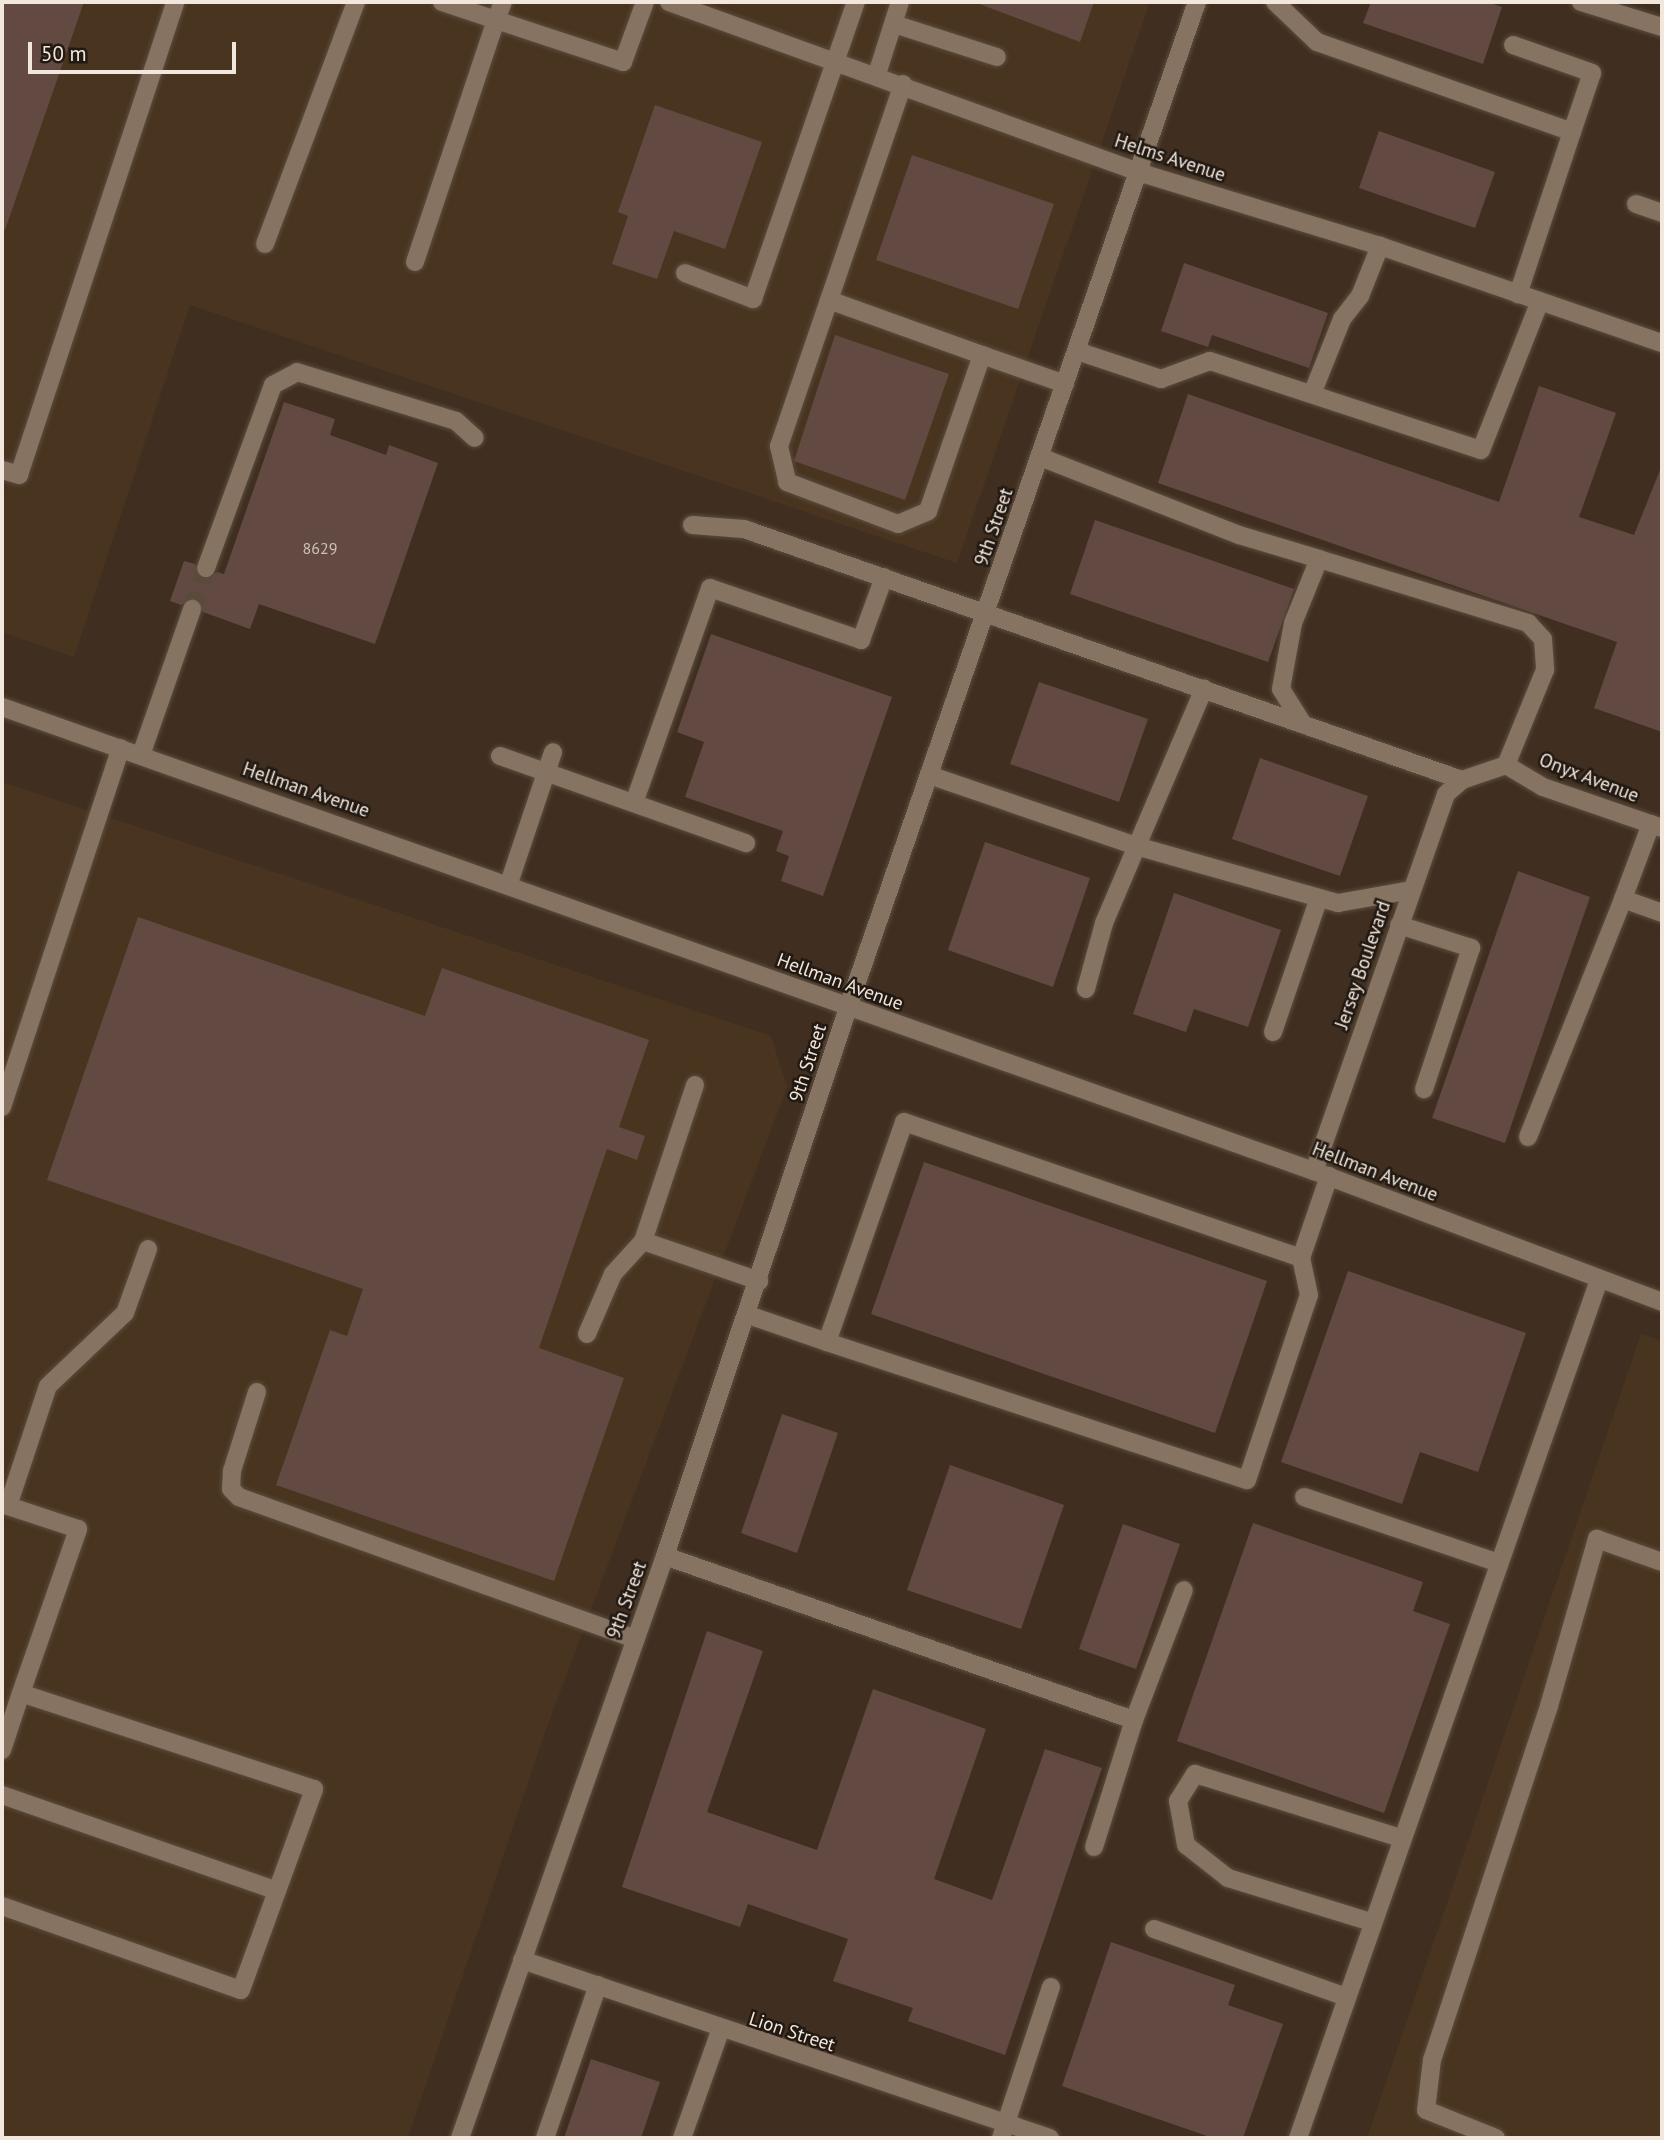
<!DOCTYPE html>
<html>
<head>
<meta charset="utf-8">
<style>
  body { margin:0 }
  #map { position:relative; width:1664px; height:2140px; overflow:hidden; background:#402f20; font-family:"PT Sans",sans-serif }
  div>[style] { position:absolute }
  .built>* { inset:0; background:#49341f }
  .building>* { inset:0; background:#624a43 }
  .minor-tunnel>* { height:18px; margin-top:-9px; transform-origin:0; background:repeating-linear-gradient(90deg,#5b4b3c 0 18px,transparent 0 27px) }
  .roads { filter:drop-shadow(0 0 2px #5b4d3f) drop-shadow(0 0 2px #5b4d3f) }
  .minor>* { height:18px; margin:-9px; padding:0 9px; transform-origin:9px; border-radius:9px; background:#867362 }
  span { translate:-50% -50%; white-space:nowrap; text-align:center; line-height:1.15; -webkit-text-stroke:5px #211912; paint-order:stroke }
  .number-label { font-size:16px; color:#cec0b6 }
  .number-label span { -webkit-text-stroke-width:0 }
  .street-label { font-size:19px; color:#f2e7dd }
  .frame { position:absolute; inset:0; border:4px solid #f2e7dd; pointer-events:none }
  .scale { position:absolute; left:28px; top:42px; width:208px; height:32px; box-sizing:border-box; border:4px solid #f2e7dd; border-top:0; padding-left:9px; font-size:21px; line-height:24px; white-space:nowrap; color:#f2e7dd; -webkit-text-stroke:5px #211912; paint-order:stroke }
</style>
</head>
<body>
<div id="map">
  <div class="built">
    <div style="clip-path:polygon(2px 2px,1150px 2px,957px 563px,190px 305px,74px 657px,2px 632px)"></div>
    <div style="clip-path:polygon(2px 782px,771px 1036px,787px 1087px,545px 1732px,408px 2138px,2px 2138px)"></div>
    <div style="clip-path:polygon(1641px 1334px,1662px 1341px,1662px 2138px,1367px 2138px)"></div>
  </div>
  <div class="building">
    <div style="clip-path:polygon(2px 2px,84px 2px,5px 230px,2px 230px)"></div>
    <div style="clip-path:polygon(974px 2px,1094px 2px,1080px 42px)"></div>
    <div style="clip-path:polygon(1371px 2px,1487px 2px,1502px 7px,1483px 64px,1363px 23px)"></div>
    <div style="clip-path:polygon(655px 105px,762px 142px,725px 249px,674px 231px,657px 279px,612px 264px,628px 216px,618px 212px)"></div>
    <div style="clip-path:polygon(1379px 131px,1495px 172px,1475px 228px,1359px 188px)"></div>
    <div style="clip-path:polygon(912px 155px,1054px 204px,1018px 309px,876px 260px)"></div>
    <div style="clip-path:polygon(1184px 263px,1328px 313px,1309px 368px,1212px 335px,1208px 347px,1161px 331px)"></div>
    <div style="clip-path:polygon(835px 335px,949px 374px,905px 500px,794px 461px)"></div>
    <div style="clip-path:polygon(1539px 386px,1616px 413px,1579px 517px,1634px 535px,1662px 465px,1662px 732px,1594px 708px,1617px 642px,1158px 483px,1188px 394px,1499px 502px)"></div>
    <div style="clip-path:polygon(284px 402px,335px 419px,330px 435px,386px 455px,389px 445px,438px 463px,375px 644px,259px 604px,250px 629px,203px 612px,195px 598px,181px 605px,170px 601px,184px 561px,195px 564px,203px 579px,217px 572px,224px 574px)"></div>
    <div style="clip-path:polygon(1095px 520px,1294px 589px,1268px 662px,1070px 594px)"></div>
    <div style="clip-path:polygon(711px 634px,892px 697px,823px 896px,781px 881px,789px 856px,776px 851px,783px 831px,685px 797px,704px 742px,677px 732px)"></div>
    <div style="clip-path:polygon(1039px 682px,1148px 719px,1119px 802px,1010px 764px)"></div>
    <div style="clip-path:polygon(1260px 758px,1368px 796px,1340px 876px,1232px 839px)"></div>
    <div style="clip-path:polygon(985px 842px,1090px 878px,1053px 987px,948px 950px)"></div>
    <div style="clip-path:polygon(1518px 871px,1590px 897px,1505px 1143px,1432px 1118px)"></div>
    <div style="clip-path:polygon(1174px 893px,1281px 930px,1248px 1027px,1194px 1009px,1186px 1032px,1133px 1014px)"></div>
    <div style="clip-path:polygon(138px 917px,425px 1016px,442px 968px,649px 1040px,619px 1127px,645px 1136px,637px 1160px,607px 1149px,539px 1348px,624px 1378px,554px 1581px,276px 1485px,330px 1330px,347px 1336px,363px 1289px,47px 1180px)"></div>
    <div style="clip-path:polygon(924px 1162px,1267px 1281px,1215px 1433px,871px 1314px)"></div>
    <div style="clip-path:polygon(1348px 1271px,1526px 1333px,1478px 1472px,1420px 1452px,1402px 1504px,1281px 1462px)"></div>
    <div style="clip-path:polygon(782px 1414px,838px 1433px,797px 1553px,741px 1533px)"></div>
    <div style="clip-path:polygon(950px 1465px,1064px 1505px,1021px 1629px,907px 1590px)"></div>
    <div style="clip-path:polygon(1253px 1523px,1423px 1582px,1413px 1611px,1450px 1624px,1384px 1813px,1177px 1741px)"></div>
    <div style="clip-path:polygon(1123px 1524px,1180px 1544px,1136px 1669px,1079px 1649px)"></div>
    <div style="clip-path:polygon(707px 1631px,763px 1651px,707px 1812px,817px 1850px,873px 1689px,986px 1729px,934px 1879px,992px 1900px,1045px 1749px,1102px 1768px,1005px 2055px,908px 2021px,913px 2008px,833px 1981px,848px 1939px,748px 1904px,740px 1927px,622px 1887px)"></div>
    <div style="clip-path:polygon(1111px 1942px,1235px 1985px,1228px 2005px,1283px 2024px,1243px 2138px,1213px 2138px,1062px 2086px)"></div>
    <div style="clip-path:polygon(591px 2059px,660px 2082px,641px 2138px,564px 2138px)"></div>
  </div>
  <div class="minor-tunnel">
    <div style="left:192px;top:609px;width:43px;rotate:-71.1deg"></div>
  </div>
  <div class="roads">
    <div class="minor">
      <div style="left:442px;top:2px;width:57px;rotate:18.4deg"></div>
      <div style="left:496px;top:20px;width:19px;rotate:-69deg"></div>
      <div style="left:669px;top:2px;width:499px;rotate:19.9deg"></div>
      <div style="left:1138px;top:172px;width:253px;rotate:17deg"></div>
      <div style="left:1380px;top:246px;width:298px;rotate:19deg"></div>
      <div style="left:1275px;top:2px;width:58px;rotate:43.6deg"></div>
      <div style="left:1317px;top:42px;width:270px;rotate:19.4deg"></div>
      <div style="left:1572px;top:132px;width:171px;rotate:108.4deg"></div>
      <div style="left:1581px;top:2px;width:85px;rotate:17.2deg"></div>
      <div style="left:894px;top:24px;width:108px;rotate:17.8deg"></div>
      <div style="left:1513px;top:45px;width:84px;rotate:19.5deg"></div>
      <div style="left:1592px;top:73px;width:62px;rotate:108.7deg"></div>
      <div style="left:877px;top:74px;width:76px;rotate:-72.3deg"></div>
      <div style="left:903px;top:84px;width:383px;rotate:108.9deg"></div>
      <div style="left:779px;top:446px;width:37px;rotate:77deg"></div>
      <div style="left:787px;top:482px;width:119px;rotate:20.7deg"></div>
      <div style="left:898px;top:524px;width:33px;rotate:-23deg"></div>
      <div style="left:928px;top:511px;width:165px;rotate:-70.9deg"></div>
      <div style="left:982px;top:355px;width:88px;rotate:19.3deg"></div>
      <div style="left:1636px;top:204px;width:28px;rotate:19deg"></div>
      <div style="left:265px;top:244px;width:259px;rotate:-69.4deg"></div>
      <div style="left:415px;top:262px;width:255px;rotate:-71.5deg"></div>
      <div style="left:496px;top:20px;width:134px;rotate:18.3deg"></div>
      <div style="left:623px;top:62px;width:64px;rotate:-69.9deg"></div>
      <div style="left:685px;top:273px;width:73px;rotate:20.9deg"></div>
      <div style="left:753px;top:299px;width:314px;rotate:-70.9deg"></div>
      <div style="left:829px;top:300px;width:163px;rotate:19.8deg"></div>
      <div style="left:1077px;top:351px;width:89px;rotate:18.4deg"></div>
      <div style="left:1161px;top:379px;width:52px;rotate:-20.2deg"></div>
      <div style="left:1210px;top:361px;width:285px;rotate:18.2deg"></div>
      <div style="left:1481px;top:450px;width:160px;rotate:-68.4deg"></div>
      <div style="left:1312px;top:394px;width:81px;rotate:-68.2deg"></div>
      <div style="left:1342px;top:319px;width:29px;rotate:-52deg"></div>
      <div style="left:1360px;top:296px;width:54px;rotate:-68.2deg"></div>
      <div style="left:1040px;top:457px;width:214px;rotate:21.4deg"></div>
      <div style="left:1239px;top:535px;width:84px;rotate:16.7deg"></div>
      <div style="left:2px;top:470px;width:18px;rotate:16deg"></div>
      <div style="left:19px;top:475px;width:498px;rotate:-71.7deg"></div>
      <div style="left:692px;top:525px;width:52px;rotate:4.4deg"></div>
      <div style="left:744px;top:529px;width:761px;rotate:19.27deg"></div>
      <div style="left:206px;top:568px;width:195px;rotate:-69.9deg"></div>
      <div style="left:273px;top:385px;width:27px;rotate:-28deg"></div>
      <div style="left:297px;top:372px;width:166px;rotate:17.1deg"></div>
      <div style="left:456px;top:421px;width:25px;rotate:42deg"></div>
      <div style="left:2px;top:707px;width:1392px;rotate:19.48deg"></div>
      <div style="left:1314px;top:1171px;width:372px;rotate:20.6deg"></div>
      <div style="left:1303px;top:724px;width:41px;rotate:-122.2deg"></div>
      <div style="left:1281px;top:689px;width:67px;rotate:-79.7deg"></div>
      <div style="left:1293px;top:623px;width:69px;rotate:-67.9deg"></div>
      <div style="left:1319px;top:559px;width:219px;rotate:17deg"></div>
      <div style="left:1528px;top:623px;width:22px;rotate:47deg"></div>
      <div style="left:1543px;top:639px;width:31px;rotate:86deg"></div>
      <div style="left:1545px;top:670px;width:103px;rotate:112.3deg"></div>
      <div style="left:141px;top:755px;width:155px;rotate:-70.7deg"></div>
      <div style="left:500px;top:756px;width:261px;rotate:19.5deg"></div>
      <div style="left:929px;top:775px;width:219px;rotate:18.9deg"></div>
      <div style="left:1136px;top:846px;width:210px;rotate:15.8deg"></div>
      <div style="left:1338px;top:903px;width:74px;rotate:-10.1deg"></div>
      <div style="left:634px;top:803px;width:228px;rotate:-70.5deg"></div>
      <div style="left:710px;top:588px;width:160px;rotate:19deg"></div>
      <div style="left:861px;top:640px;width:67px;rotate:-69.9deg"></div>
      <div style="left:1651px;top:824px;width:80px;rotate:110.5deg"></div>
      <div style="left:1623px;top:899px;width:41px;rotate:19.7deg"></div>
      <div style="left:509px;top:883px;width:138px;rotate:-71.4deg"></div>
      <div style="left:1399px;top:925px;width:76px;rotate:17.7deg"></div>
      <div style="left:1471px;top:948px;width:149px;rotate:108.4deg"></div>
      <div style="left:1086px;top:989px;width:68px;rotate:-74.7deg"></div>
      <div style="left:1104px;top:923px;width:255px;rotate:-66.9deg"></div>
      <div style="left:1273px;top:1032px;width:142px;rotate:-71.1deg"></div>
      <div style="left:695px;top:1085px;width:164px;rotate:108.4deg"></div>
      <div style="left:643px;top:1241px;width:123px;rotate:19deg"></div>
      <div style="left:2px;top:1107px;width:378px;rotate:-71.7deg"></div>
      <div style="left:1528px;top:1137px;width:256px;rotate:-68.2deg"></div>
      <div style="left:1314px;top:1171px;width:399px;rotate:-70.7deg"></div>
      <div style="left:1446px;top:794px;width:21px;rotate:-41deg"></div>
      <div style="left:1462px;top:780px;width:46px;rotate:-18.8deg"></div>
      <div style="left:1506px;top:765px;width:43px;rotate:30.7deg"></div>
      <div style="left:1543px;top:787px;width:126px;rotate:19deg"></div>
      <div style="left:748px;top:1315px;width:83px;rotate:18.9deg"></div>
      <div style="left:827px;top:1342px;width:233px;rotate:-70.7deg"></div>
      <div style="left:904px;top:1122px;width:420px;rotate:18.9deg"></div>
      <div style="left:1301px;top:1258px;width:87px;rotate:-71.1deg"></div>
      <div style="left:587px;top:1334px;width:65px;rotate:-66.6deg"></div>
      <div style="left:613px;top:1274px;width:45px;rotate:-47.7deg"></div>
      <div style="left:827px;top:1342px;width:442px;rotate:18.2deg"></div>
      <div style="left:1247px;top:1480px;width:195px;rotate:-71.5deg"></div>
      <div style="left:1309px;top:1295px;width:38px;rotate:-102deg"></div>
      <div style="left:257px;top:1392px;width:83px;rotate:107.6deg"></div>
      <div style="left:232px;top:1471px;width:18px;rotate:93deg"></div>
      <div style="left:231px;top:1489px;width:11px;rotate:45deg"></div>
      <div style="left:239px;top:1497px;width:421px;rotate:19.7deg"></div>
      <div style="left:1304px;top:1497px;width:206px;rotate:18.7deg"></div>
      <div style="left:665px;top:1556px;width:497px;rotate:19.3deg"></div>
      <div style="left:2px;top:1750px;width:60px;rotate:-71.6deg"></div>
      <div style="left:2px;top:1795px;width:291px;rotate:19.2deg"></div>
      <div style="left:1094px;top:1847px;width:133px;rotate:-72.5deg"></div>
      <div style="left:1134px;top:1720px;width:139px;rotate:-69deg"></div>
      <div style="left:2px;top:1906px;width:253px;rotate:19.4deg"></div>
      <div style="left:241px;top:1990px;width:214px;rotate:-70deg"></div>
      <div style="left:314px;top:1789px;width:308px;rotate:-161.9deg"></div>
      <div style="left:21px;top:1693px;width:174px;rotate:-70.8deg"></div>
      <div style="left:78px;top:1529px;width:74px;rotate:-161.8deg"></div>
      <div style="left:8px;top:1506px;width:126px;rotate:-71.6deg"></div>
      <div style="left:48px;top:1386px;width:106px;rotate:-43.5deg"></div>
      <div style="left:125px;top:1313px;width:68px;rotate:-70.2deg"></div>
      <div style="left:1371px;top:1922px;width:150px;rotate:-162.9deg"></div>
      <div style="left:1228px;top:1878px;width:53px;rotate:-141.8deg"></div>
      <div style="left:1186px;top:1845px;width:45px;rotate:-100.3deg"></div>
      <div style="left:1178px;top:1801px;width:32px;rotate:-58deg"></div>
      <div style="left:1195px;top:1774px;width:215px;rotate:17.3deg"></div>
      <div style="left:1154px;top:1929px;width:204px;rotate:19.5deg"></div>
      <div style="left:522px;top:1960px;width:557px;rotate:18.63deg"></div>
      <div style="left:460px;top:2138px;width:617px;rotate:-70.6deg"></div>
      <div style="left:665px;top:1556px;width:578px;rotate:-71.53deg"></div>
      <div style="left:848px;top:1008px;width:1065px;rotate:-70.87deg"></div>
      <div style="left:545px;top:2138px;width:162px;rotate:-70.9deg"></div>
      <div style="left:682px;top:2138px;width:114px;rotate:-70.4deg"></div>
      <div style="left:1001px;top:2138px;width:159px;rotate:-71.7deg"></div>
      <div style="left:1298px;top:2138px;width:909px;rotate:-70.67deg"></div>
      <div style="left:1496px;top:2138px;width:75px;rotate:-158.2deg"></div>
      <div style="left:1426px;top:2110px;width:50px;rotate:-83.2deg"></div>
      <div style="left:1432px;top:2060px;width:373px;rotate:-71.7deg"></div>
      <div style="left:1549px;top:1706px;width:174px;rotate:-74deg"></div>
      <div style="left:1597px;top:1539px;width:69px;rotate:19.5deg"></div>
    </div>
  </div>
  <div class="number-label">
    <span style="left:320px;top:548px">8629</span>
  </div>
  <div class="street-label">
    <span style="left:1170px;top:158px;rotate:18deg">Helms Avenue</span>
    <span style="left:994px;top:527px;rotate:-71deg">9th Street</span>
    <span style="left:1589px;top:778px;rotate:21deg">Onyx Avenue</span>
    <span style="left:306px;top:790px;rotate:19deg">Hellman Avenue</span>
    <span style="left:1363px;top:965px;rotate:-71deg">Jersey Boulevard</span>
    <span style="left:840px;top:982px;rotate:20deg">Hellman Avenue</span>
    <span style="left:808px;top:1063px;rotate:-72deg">9th Street</span>
    <span style="left:1375px;top:1172px;rotate:21deg">Hellman Avenue</span>
    <span style="left:627px;top:1600px;rotate:-70deg">9th Street</span>
    <span style="left:792px;top:2032px;rotate:18deg">Lion Street</span>
  </div>
  <div class="frame"></div>
  <div class="scale">50 m</div>
</div>
</body>
</html>
